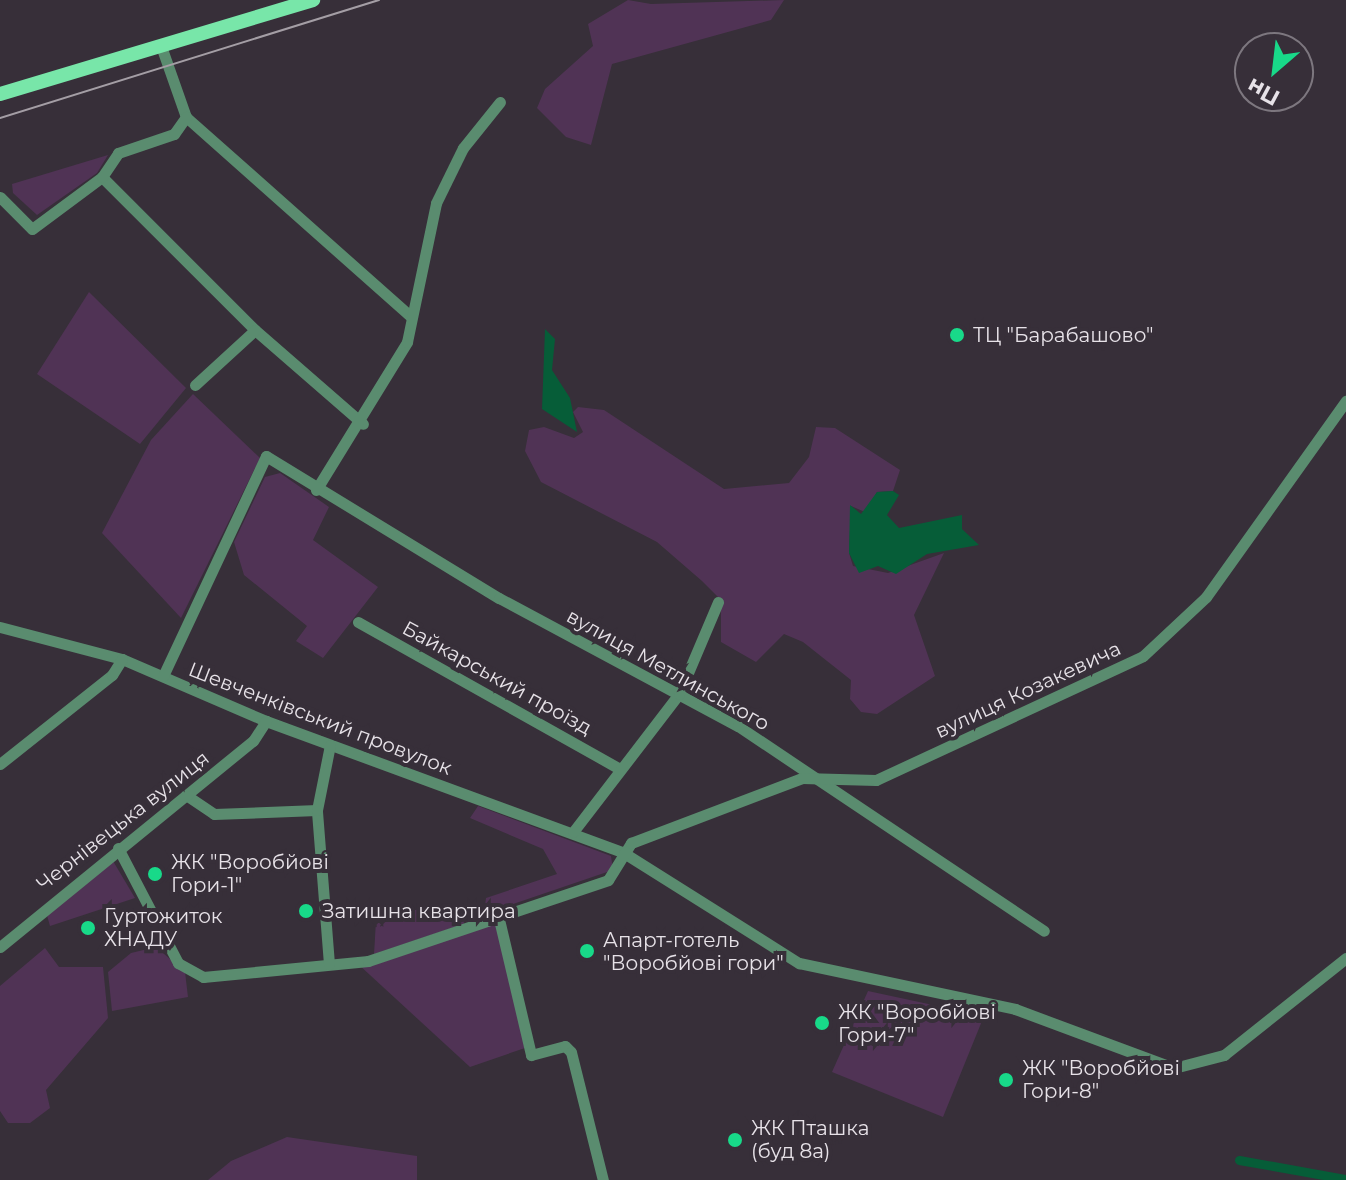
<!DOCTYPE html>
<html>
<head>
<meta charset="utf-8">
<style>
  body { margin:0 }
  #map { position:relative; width:1346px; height:1180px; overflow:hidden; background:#372f39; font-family:Montserrat,sans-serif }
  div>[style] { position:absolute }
  .green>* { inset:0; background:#503355 }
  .water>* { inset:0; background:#065d38 }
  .canal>* { height:9px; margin:-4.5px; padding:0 4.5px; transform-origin:4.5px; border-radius:4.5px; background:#065d38 }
  .minor>* { height:11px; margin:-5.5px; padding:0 5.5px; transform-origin:5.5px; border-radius:5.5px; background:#5a8c6f }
  .major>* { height:14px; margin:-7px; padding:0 7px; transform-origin:7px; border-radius:7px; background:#78e6a9 }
  .tram>* { height:2px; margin:-1px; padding:0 1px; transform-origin:1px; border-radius:1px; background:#a49ea5 }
  .dots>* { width:22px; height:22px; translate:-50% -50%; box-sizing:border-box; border:4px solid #372f39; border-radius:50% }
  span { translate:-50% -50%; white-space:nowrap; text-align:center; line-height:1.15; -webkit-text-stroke:8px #372f39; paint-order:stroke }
  .poi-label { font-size:20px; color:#e7e2e8 }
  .left { translate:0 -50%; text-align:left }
  .street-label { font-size:20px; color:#e7e2e8 }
  .north { position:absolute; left:1234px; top:32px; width:80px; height:80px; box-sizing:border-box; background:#372f39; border:2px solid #7d777f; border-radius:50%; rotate:208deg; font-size:22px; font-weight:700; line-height:32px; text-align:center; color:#e7e2e8 }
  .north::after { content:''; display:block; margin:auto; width:28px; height:36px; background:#18d989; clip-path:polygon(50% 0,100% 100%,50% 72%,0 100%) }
</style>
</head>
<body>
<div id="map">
  <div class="green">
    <div style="clip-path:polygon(628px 0,651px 4px,784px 0,771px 20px,612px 64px,591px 145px,566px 137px,537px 108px,545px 89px,593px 46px,588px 24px)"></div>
    <div style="clip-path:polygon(108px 155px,97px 173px,37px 215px,13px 193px,12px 184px)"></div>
    <div style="clip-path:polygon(89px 292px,186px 388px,140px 444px,37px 374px)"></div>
    <div style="clip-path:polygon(193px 394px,260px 458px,181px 618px,102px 533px,151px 440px)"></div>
    <div style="clip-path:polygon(578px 407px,604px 410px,724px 489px,789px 483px,809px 457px,816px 427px,835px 428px,900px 470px,893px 491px,877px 492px,865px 512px,851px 506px,849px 553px,853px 566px,888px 573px,944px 553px,914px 615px,935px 676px,877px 714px,861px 712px,850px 699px,851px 680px,803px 642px,784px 634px,756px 662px,721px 642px,721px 600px,702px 581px,657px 542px,541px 482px,525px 451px,529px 430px,544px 427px,574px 438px,583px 432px,573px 412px)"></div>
    <div style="clip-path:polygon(280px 473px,329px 507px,313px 540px,378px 587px,323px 658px,296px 641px,307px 626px,244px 575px,234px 542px,265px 477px)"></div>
    <div style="clip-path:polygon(478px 806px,611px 856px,613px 870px,475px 917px,472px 906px,485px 906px,486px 898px,557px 874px,543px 849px,470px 818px)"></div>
    <div style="clip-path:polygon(113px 861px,135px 898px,50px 926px,46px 912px)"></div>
    <div style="clip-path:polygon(430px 906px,461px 906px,464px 924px,374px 954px,376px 921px)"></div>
    <div style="clip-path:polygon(496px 919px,525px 1048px,470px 1067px,358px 964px)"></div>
    <div style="clip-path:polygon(156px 947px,185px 972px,188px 997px,112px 1011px,108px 972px,131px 953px)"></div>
    <div style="clip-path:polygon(45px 948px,59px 967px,103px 967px,108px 1018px,46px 1090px,50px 1108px,30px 1123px,8px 1123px,0 1111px,0 986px)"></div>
    <div style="clip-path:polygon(868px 991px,984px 1016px,943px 1117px,832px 1072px)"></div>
    <div style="clip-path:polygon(287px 1137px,417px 1156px,417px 1180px,208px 1180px,231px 1161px)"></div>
  </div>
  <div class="water">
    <div style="clip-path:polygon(545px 329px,555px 339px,552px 370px,570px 398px,577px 432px,542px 409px)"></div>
    <div style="clip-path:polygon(893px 491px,899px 495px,887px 515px,899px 528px,962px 515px,962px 529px,979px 545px,927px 554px,896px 574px,878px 566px,859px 573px,849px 553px,850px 505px,861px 514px,877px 492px)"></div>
  </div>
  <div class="canal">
    <div style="left:1239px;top:1160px;width:109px;rotate:10.1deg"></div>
  </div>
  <div class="minor">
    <div style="left:161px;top:46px;width:75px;rotate:70.6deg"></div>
    <div style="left:186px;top:117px;width:300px;rotate:41.6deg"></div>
    <div style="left:102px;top:177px;width:216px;rotate:45deg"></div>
    <div style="left:255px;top:330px;width:143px;rotate:41deg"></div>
    <div style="left:0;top:197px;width:45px;rotate:45deg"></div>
    <div style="left:32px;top:229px;width:87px;rotate:-36.6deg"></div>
    <div style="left:102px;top:177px;width:29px;rotate:-56deg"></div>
    <div style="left:118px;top:153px;width:59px;rotate:-18.7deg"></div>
    <div style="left:174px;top:134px;width:21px;rotate:-55deg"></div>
    <div style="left:195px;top:385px;width:81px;rotate:-42.5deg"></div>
    <div style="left:316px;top:490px;width:174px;rotate:-58.4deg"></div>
    <div style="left:407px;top:342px;width:142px;rotate:-78.2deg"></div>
    <div style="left:436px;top:203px;width:61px;rotate:-63.9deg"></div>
    <div style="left:463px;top:148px;width:59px;rotate:-51.2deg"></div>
    <div style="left:358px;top:622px;width:298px;rotate:29.3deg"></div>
    <div style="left:0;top:627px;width:126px;rotate:14.7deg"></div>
    <div style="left:122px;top:659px;width:157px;rotate:23.3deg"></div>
    <div style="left:266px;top:721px;width:382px;rotate:20.2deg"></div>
    <div style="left:624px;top:853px;width:207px;rotate:32.2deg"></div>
    <div style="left:799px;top:963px;width:221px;rotate:12deg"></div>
    <div style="left:1015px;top:1009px;width:170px;rotate:20.4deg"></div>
    <div style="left:1174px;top:1068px;width:52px;rotate:-14.6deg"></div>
    <div style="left:1224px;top:1055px;width:156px;rotate:-38.5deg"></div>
    <div style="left:163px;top:676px;width:243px;rotate:-64.9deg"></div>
    <div style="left:266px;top:456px;width:273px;rotate:31.4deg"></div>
    <div style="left:499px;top:598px;width:271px;rotate:28.2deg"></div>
    <div style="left:738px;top:726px;width:368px;rotate:33.8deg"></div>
    <div style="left:0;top:764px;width:143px;rotate:-38.5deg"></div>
    <div style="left:112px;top:675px;width:19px;rotate:-58deg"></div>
    <div style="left:186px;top:795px;width:34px;rotate:34deg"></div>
    <div style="left:214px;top:814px;width:103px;rotate:-2.2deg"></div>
    <div style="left:573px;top:832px;width:174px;rotate:-52.5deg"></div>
    <div style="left:679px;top:694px;width:100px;rotate:-67deg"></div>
    <div style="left:118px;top:848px;width:130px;rotate:62.4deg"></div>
    <div style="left:178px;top:963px;width:29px;rotate:29deg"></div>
    <div style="left:203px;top:977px;width:166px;rotate:-5.5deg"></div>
    <div style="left:368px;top:961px;width:253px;rotate:-18.6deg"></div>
    <div style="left:608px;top:880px;width:44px;rotate:-58.1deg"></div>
    <div style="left:631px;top:843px;width:183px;rotate:-20.8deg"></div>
    <div style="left:802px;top:778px;width:74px;rotate:1.5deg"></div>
    <div style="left:876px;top:780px;width:294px;rotate:-24.9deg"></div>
    <div style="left:1143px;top:656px;width:86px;rotate:-43.1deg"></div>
    <div style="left:1206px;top:597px;width:241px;rotate:-54.5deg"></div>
    <div style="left:498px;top:915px;width:144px;rotate:76.7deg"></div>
    <div style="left:531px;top:1055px;width:35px;rotate:-15deg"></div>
    <div style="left:565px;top:1046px;width:8px;rotate:45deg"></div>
    <div style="left:571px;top:1052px;width:132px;rotate:76deg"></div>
    <div style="left:0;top:947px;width:326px;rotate:-39.2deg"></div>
    <div style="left:253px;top:741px;width:24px;rotate:-57deg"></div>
    <div style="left:329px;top:964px;width:154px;rotate:-94.5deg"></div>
    <div style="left:317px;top:810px;width:66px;rotate:-78.7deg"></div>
  </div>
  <div class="major">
    <div style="left:0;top:94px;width:327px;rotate:-16.7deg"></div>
  </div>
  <div class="tram">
    <div style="left:0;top:118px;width:397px;rotate:-17.3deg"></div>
  </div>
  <div class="dots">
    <div style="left:957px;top:335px;background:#18d989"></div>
    <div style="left:155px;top:874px;background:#18d989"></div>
    <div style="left:306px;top:911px;background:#18d989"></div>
    <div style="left:88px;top:928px;background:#18d989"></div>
    <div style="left:587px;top:951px;background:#18d989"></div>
    <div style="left:822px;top:1023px;background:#18d989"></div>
    <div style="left:1006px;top:1080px;background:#18d989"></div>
    <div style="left:735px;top:1140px;background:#18d989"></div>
  </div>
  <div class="poi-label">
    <span class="left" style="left:973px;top:335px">ТЦ "Барабашово"</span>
    <span class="left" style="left:171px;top:874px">ЖК "Воробйові<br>Гори-1"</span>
    <span class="left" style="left:322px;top:911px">Затишна квартира</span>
    <span class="left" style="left:104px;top:928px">Гуртожиток<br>ХНАДУ</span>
    <span class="left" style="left:603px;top:952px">Апарт-готель<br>"Воробйові гори"</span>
    <span class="left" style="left:838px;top:1024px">ЖК "Воробйові<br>Гори-7"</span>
    <span class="left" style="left:1022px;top:1080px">ЖК "Воробйові<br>Гори-8"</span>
    <span class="left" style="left:751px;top:1140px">ЖК Пташка<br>(буд 8а)</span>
  </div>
  <div class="street-label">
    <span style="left:668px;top:670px;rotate:29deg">вулиця Метлинського</span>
    <span style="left:497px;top:678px;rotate:29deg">Байкарський проїзд</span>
    <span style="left:1028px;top:690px;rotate:-25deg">вулиця Козакевича</span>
    <span style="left:320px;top:719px;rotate:21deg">Шевченківський провулок</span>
    <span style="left:123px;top:821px;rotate:-38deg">Чернівецька вулиця</span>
  </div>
  <div class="north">Пн</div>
</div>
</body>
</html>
